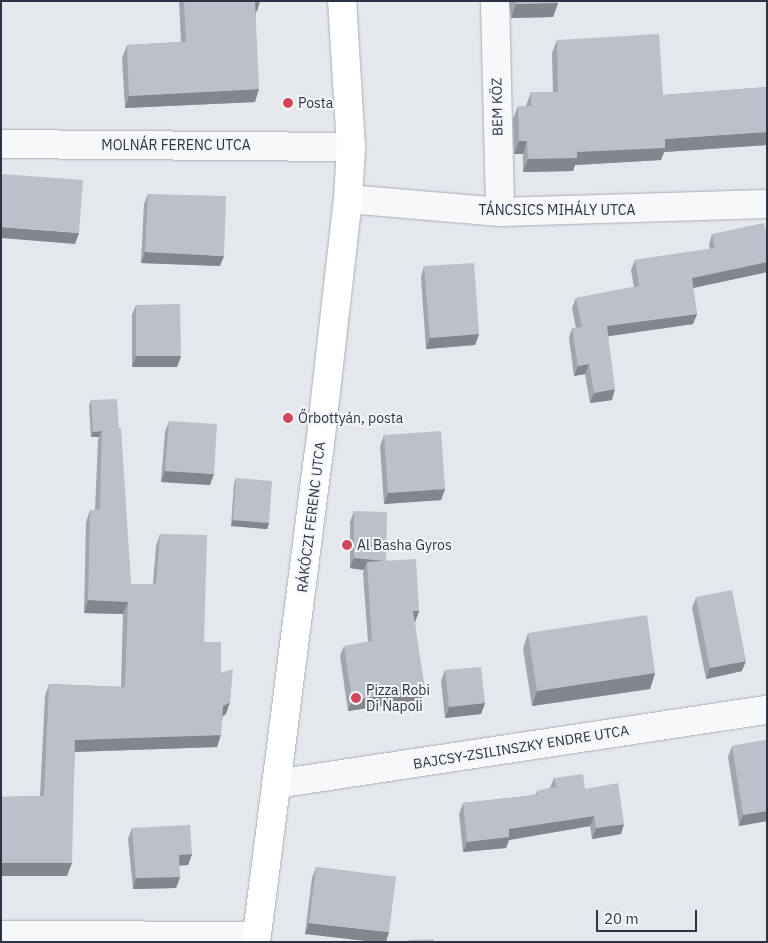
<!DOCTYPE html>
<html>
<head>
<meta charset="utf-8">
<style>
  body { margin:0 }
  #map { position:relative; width:768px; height:943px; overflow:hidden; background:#e4e7ec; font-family:"IBM Plex Sans",sans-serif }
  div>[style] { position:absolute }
  .roads { filter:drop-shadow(0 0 1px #a9aeb7) drop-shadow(0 0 1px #a9aeb7) }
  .minor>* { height:28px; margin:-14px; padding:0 14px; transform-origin:14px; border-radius:14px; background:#f7f8fa }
  .major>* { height:28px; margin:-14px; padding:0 14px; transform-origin:14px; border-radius:14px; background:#fff }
  .wall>* { inset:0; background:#a1a5ae }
  .shaded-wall>* { inset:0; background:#83868d }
  .building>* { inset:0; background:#bbc0ca }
  .dots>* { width:14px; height:14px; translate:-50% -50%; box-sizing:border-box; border:2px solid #f4f6f9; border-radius:50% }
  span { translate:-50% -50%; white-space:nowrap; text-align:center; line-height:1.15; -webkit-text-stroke:4px #f4f6f9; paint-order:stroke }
  .poi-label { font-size:14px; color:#2b3445 }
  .left { translate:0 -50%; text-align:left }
  .street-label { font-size:14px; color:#2b3445 }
  .frame { position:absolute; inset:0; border:2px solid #2b3445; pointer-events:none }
  .scale { position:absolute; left:596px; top:910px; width:101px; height:22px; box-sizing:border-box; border:2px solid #2b3445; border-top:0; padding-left:6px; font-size:15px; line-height:18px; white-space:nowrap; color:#2b3445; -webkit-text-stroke:4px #f4f6f9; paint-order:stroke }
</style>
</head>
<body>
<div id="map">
  <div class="roads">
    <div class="minor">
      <div style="left:495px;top:1px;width:211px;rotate:88.6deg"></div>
      <div style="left:1px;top:144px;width:350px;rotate:0.5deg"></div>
      <div style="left:348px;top:199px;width:153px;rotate:4.9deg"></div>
      <div style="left:500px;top:212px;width:267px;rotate:-1.7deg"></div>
      <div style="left:276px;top:784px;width:497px;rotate:-8.6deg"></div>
      <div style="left:1px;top:935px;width:255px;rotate:0.2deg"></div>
    </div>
    <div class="major">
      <div style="left:256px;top:942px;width:493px;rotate:-82.7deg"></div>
      <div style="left:319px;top:453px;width:256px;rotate:-83.5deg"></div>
      <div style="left:348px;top:199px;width:52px;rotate:-86.7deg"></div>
      <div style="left:351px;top:147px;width:146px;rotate:-93.5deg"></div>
    </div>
  </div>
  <div class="wall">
    <div style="clip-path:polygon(179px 1px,260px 1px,257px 11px,256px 12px,255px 102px,125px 108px,122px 58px,127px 45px,181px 42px)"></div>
    <div style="clip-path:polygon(509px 1px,558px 1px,558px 3px,553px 17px,511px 18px)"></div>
    <div style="clip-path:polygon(557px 40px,663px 95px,767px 87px,767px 145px,664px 152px,661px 160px,575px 165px,573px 171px,523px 172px,523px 154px,514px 154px,513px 119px,518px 106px,526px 106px,531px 92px,553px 92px,552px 53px)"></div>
    <div style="clip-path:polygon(148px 194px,220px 266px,141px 263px,144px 204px)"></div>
    <div style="clip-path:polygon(712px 234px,767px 235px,767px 272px,693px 288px,697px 314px,693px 324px,608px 336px,612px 400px,590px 403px,585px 374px,574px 376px,569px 338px,572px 328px,576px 328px,572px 308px,576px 298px,634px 287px,631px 270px,635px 260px,710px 249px,709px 245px)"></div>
    <div style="clip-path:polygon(424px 266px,479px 334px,475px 345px,426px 349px,421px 277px)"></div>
    <div style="clip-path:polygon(136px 305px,181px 356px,177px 367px,132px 367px,132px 315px)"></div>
    <div style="clip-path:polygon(91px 400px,119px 428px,131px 584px,153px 584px,156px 546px,160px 534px,204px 642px,221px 673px,226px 714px,223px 716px,217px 747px,75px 752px,67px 876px,1px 876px,1px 797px,40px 796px,45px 696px,49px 684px,121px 687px,123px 614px,84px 613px,86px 522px,90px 510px,95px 510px,98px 440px,99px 437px,91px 437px,89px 406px)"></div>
    <div style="clip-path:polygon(169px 421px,210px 485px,161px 482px,165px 432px)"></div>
    <div style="clip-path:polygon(384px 435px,445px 489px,441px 500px,384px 504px,380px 446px)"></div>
    <div style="clip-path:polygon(236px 478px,269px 523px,267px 529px,231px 526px,234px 484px)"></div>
    <div style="clip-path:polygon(354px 511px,419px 611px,415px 622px,421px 700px,348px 711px,340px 656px,344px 646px,368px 642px,363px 573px,364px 570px,350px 568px,350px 522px)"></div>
    <div style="clip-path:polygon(696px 597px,742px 671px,706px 679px,692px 608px)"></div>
    <div style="clip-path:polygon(528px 633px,655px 673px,650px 689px,532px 706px,523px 649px)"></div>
    <div style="clip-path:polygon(445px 670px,485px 703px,481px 714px,445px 718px,441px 681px)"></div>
    <div style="clip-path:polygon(767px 740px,767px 821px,739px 826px,728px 757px,732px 746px)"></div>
    <div style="clip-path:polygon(554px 778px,585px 789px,621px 834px,592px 839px,590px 826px,509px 840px,506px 848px,463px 852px,459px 814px,463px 803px,535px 795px,537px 791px,550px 788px)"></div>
    <div style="clip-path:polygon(132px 828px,192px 854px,188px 865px,179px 865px,180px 877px,176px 888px,133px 889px,128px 839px)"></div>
    <div style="clip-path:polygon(316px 867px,396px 877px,305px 934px,312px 878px)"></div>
  </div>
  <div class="shaded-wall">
    <div style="clip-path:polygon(255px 1px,260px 1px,257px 11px,251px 12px)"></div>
    <div style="clip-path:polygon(558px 3px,553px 17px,511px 18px,516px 4px)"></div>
    <div style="clip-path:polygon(259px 89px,255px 102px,125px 108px,129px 96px)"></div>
    <div style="clip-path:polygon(767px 132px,767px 145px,664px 152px,661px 160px,575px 165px,573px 171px,523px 172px,528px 159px,665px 139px)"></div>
    <div style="clip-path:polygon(519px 141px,527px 141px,523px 154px,514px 154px)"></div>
    <div style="clip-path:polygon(1px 227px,79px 233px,75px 244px,1px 238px)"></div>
    <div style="clip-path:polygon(145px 252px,224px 256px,220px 266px,141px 263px)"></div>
    <div style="clip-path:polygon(767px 262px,767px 272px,688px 289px,692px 278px)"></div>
    <div style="clip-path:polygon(697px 314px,693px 324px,603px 337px,607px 326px)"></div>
    <div style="clip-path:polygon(479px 334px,475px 345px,426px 349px,430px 338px)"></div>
    <div style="clip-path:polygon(136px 356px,181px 356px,177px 367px,132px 367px)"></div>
    <div style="clip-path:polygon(589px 364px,585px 374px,574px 376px,578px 366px)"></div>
    <div style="clip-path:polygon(615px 389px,612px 400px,590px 403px,594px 393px)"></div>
    <div style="clip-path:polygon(101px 431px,99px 437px,91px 437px,93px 432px)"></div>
    <div style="clip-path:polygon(165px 471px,214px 474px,210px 485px,161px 482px)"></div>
    <div style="clip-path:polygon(445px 489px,441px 500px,384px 504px,388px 493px)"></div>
    <div style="clip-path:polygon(233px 520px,269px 523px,267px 529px,231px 526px)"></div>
    <div style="clip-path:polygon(354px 558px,386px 561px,367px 562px,364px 570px,350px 568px)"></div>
    <div style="clip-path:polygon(88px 600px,128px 602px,123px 614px,84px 613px)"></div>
    <div style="clip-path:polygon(413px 611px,419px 611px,415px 622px,409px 622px)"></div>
    <div style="clip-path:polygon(746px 661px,742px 671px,706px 679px,710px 668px)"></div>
    <div style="clip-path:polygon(655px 673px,650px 689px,532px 706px,537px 691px)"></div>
    <div style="clip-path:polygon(425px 689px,421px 700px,348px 711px,352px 700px)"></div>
    <div style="clip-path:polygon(230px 702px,226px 714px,219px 718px,223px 706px)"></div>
    <div style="clip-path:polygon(485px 703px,481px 714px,445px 718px,449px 707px)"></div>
    <div style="clip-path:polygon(221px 735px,217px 747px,70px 752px,75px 740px)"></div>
    <div style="clip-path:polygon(767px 811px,767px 821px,739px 826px,743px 815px)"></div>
    <div style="clip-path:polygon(594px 816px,590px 826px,509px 840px,506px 848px,463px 852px,467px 842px,509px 829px)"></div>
    <div style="clip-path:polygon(624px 824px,621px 834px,592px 839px,596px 828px)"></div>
    <div style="clip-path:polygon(192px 854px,188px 865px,175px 866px,179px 855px)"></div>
    <div style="clip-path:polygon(1px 863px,72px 863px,67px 876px,1px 876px)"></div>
    <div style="clip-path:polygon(180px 877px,176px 888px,133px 889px,136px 878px)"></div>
    <div style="clip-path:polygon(309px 923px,389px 932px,386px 942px,374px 942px,305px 934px)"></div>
  </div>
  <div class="building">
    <div style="clip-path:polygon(184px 1px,255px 1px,259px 89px,129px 96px,127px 45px,186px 42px)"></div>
    <div style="clip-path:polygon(516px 1px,558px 1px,558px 3px,516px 4px)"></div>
    <div style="clip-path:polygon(659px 34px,663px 95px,767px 87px,767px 132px,665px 139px,665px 148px,577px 152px,577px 158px,528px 159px,527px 141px,519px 141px,518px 106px,531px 106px,531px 92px,558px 92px,557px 40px)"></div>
    <div style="clip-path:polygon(1px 174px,83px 180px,79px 233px,1px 227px)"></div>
    <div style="clip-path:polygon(148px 194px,226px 196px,224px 256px,145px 252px)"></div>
    <div style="clip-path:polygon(764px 223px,767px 235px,767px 262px,692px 278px,697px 314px,607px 326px,615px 389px,594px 393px,589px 364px,578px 366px,572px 328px,582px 327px,576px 298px,639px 286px,635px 260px,715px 248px,712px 234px)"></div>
    <div style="clip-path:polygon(474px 263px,479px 334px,430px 338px,424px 266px)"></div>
    <div style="clip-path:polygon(180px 304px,181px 356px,136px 356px,136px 305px)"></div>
    <div style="clip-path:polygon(117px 399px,119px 428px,102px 428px,101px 431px,93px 432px,91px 400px)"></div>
    <div style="clip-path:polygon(169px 421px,217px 424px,214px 474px,165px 471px)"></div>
    <div style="clip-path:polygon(102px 428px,121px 428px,131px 584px,156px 584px,160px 534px,207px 535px,204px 642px,221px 642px,221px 673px,233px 669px,230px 702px,223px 706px,221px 735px,75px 740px,72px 863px,1px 863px,1px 797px,44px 796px,49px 684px,125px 687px,128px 602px,88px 600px,90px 510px,100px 509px)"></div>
    <div style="clip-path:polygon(441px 431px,445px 489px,388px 493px,384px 435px)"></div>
    <div style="clip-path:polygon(236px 478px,272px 481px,269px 523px,233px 520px)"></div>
    <div style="clip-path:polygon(354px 511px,387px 512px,386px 561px,354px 558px)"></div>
    <div style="clip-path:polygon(416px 559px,419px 611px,413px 611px,425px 689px,352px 700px,344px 646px,372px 641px,367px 562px)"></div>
    <div style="clip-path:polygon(732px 590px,746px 661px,710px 668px,696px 597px)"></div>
    <div style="clip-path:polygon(647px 615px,655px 673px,537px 691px,528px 633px)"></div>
    <div style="clip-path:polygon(481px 667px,485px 703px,449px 707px,445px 670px)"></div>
    <div style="clip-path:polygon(767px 740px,767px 811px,743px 815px,732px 746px)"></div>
    <div style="clip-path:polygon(583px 774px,585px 789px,618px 783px,624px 824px,596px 828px,594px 816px,509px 829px,509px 837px,467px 842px,463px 803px,537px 795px,537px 791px,556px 787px,554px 778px)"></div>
    <div style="clip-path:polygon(190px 825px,192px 854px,179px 855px,180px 877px,136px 878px,132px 828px)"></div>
    <div style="clip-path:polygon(316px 867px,396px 877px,389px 932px,309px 923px)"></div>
    <div style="clip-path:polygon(434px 939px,434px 942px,408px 942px,408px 940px)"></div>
  </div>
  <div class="dots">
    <div style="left:288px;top:103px;background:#d1495b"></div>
    <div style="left:288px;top:418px;background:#d1495b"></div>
    <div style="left:347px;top:545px;background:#d1495b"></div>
    <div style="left:356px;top:698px;background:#d1495b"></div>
  </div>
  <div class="poi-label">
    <span class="left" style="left:298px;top:103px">Posta</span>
    <span class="left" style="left:298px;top:418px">Őrbottyán, posta</span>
    <span class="left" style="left:357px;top:545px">Al Basha Gyros</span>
    <span class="left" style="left:366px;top:698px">Pizza Robi<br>Di Napoli</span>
  </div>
  <div class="street-label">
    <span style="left:497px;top:107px;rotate:-91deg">BEM KÖZ</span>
    <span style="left:176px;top:145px">MOLNÁR FERENC UTCA</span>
    <span style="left:557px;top:210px">TÁNCSICS MIHÁLY UTCA</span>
    <span style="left:311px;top:517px;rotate:-83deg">RÁKÓCZI FERENC UTCA</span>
    <span style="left:521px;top:747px;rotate:-9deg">BAJCSY-ZSILINSZKY ENDRE UTCA</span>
  </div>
  <div class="frame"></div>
  <div class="scale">20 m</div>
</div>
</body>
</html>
